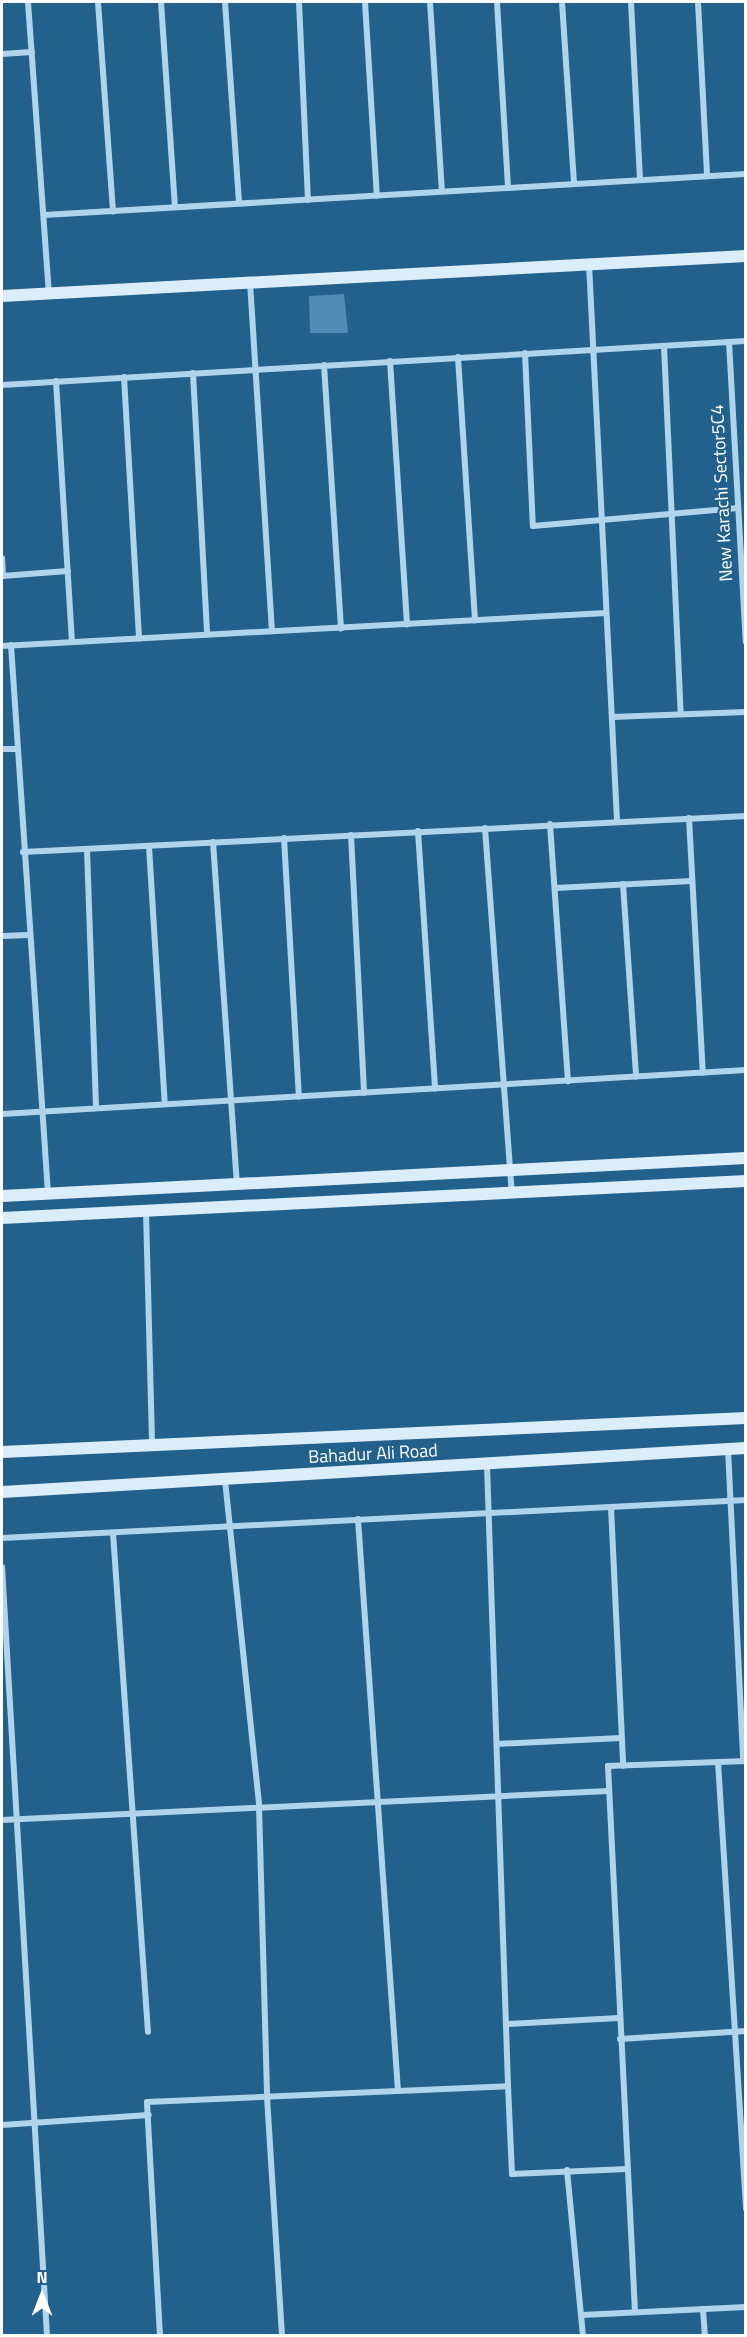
<!DOCTYPE html>
<html>
<head>
<meta charset="utf-8">
<style>
  body { margin:0 }
  #map { position:relative; width:747px; height:2337px; overflow:hidden; background:#22618b; font-family:"Titillium Web",sans-serif }
  div>[style] { position:absolute }
  .building>* { inset:0; background:#4f8db4 }
  .street>* { height:6px; margin:-3px; padding:0 3px; transform-origin:3px; border-radius:3px; background:#b0d4eb }
  .secondary>* { height:12px; margin:-6px; padding:0 6px; transform-origin:6px; border-radius:6px; background:#dbedf8 }
  span { translate:-50% -50%; white-space:nowrap; text-align:center; line-height:1.15; -webkit-text-stroke:4.5px #22618b; paint-order:stroke }
  .street-label { font-size:18px; color:#fff }
  .frame { position:absolute; inset:0; border:3px solid #fff; pointer-events:none }
  .north { position:absolute; left:12px; top:2265px; width:60px; height:60px; -webkit-text-stroke:4px #22618b; paint-order:stroke; rotate:0deg; font-size:16px; font-weight:700; line-height:24px; text-align:center; color:#fff }
  .north::after { content:''; display:block; margin:auto; width:21px; height:27px; background:#fff; clip-path:polygon(50% 0,100% 100%,50% 72%,0 100%) }
</style>
</head>
<body>
<div id="map">
  <div class="building">
    <div style="clip-path:polygon(344px 294px,348px 333px,310px 333px,309px 296px)"></div>
  </div>
  <div class="street">
    <div style="left:28px;top:2px;width:293px;rotate:85.9deg"></div>
    <div style="left:98px;top:2px;width:210px;rotate:85.9deg"></div>
    <div style="left:161px;top:2px;width:205px;rotate:86.1deg"></div>
    <div style="left:225px;top:2px;width:201px;rotate:86deg"></div>
    <div style="left:299px;top:2px;width:198px;rotate:87.4deg"></div>
    <div style="left:365px;top:2px;width:194px;rotate:86.5deg"></div>
    <div style="left:430px;top:2px;width:189px;rotate:86.4deg"></div>
    <div style="left:497px;top:2px;width:186px;rotate:86.6deg"></div>
    <div style="left:562px;top:2px;width:182px;rotate:86.2deg"></div>
    <div style="left:631px;top:2px;width:178px;rotate:87.1deg"></div>
    <div style="left:698px;top:2px;width:174px;rotate:87deg"></div>
    <div style="left:2px;top:54px;width:30px;rotate:-4deg"></div>
    <div style="left:44px;top:215px;width:703px;rotate:-3.34deg"></div>
    <div style="left:589px;top:264px;width:557px;rotate:87.12deg"></div>
    <div style="left:250px;top:282px;width:350px;rotate:86.4deg"></div>
    <div style="left:729px;top:342px;width:300px;rotate:86.8deg"></div>
    <div style="left:664px;top:346px;width:368px;rotate:87.4deg"></div>
    <div style="left:525px;top:353px;width:173px;rotate:87.4deg"></div>
    <div style="left:533px;top:526px;width:206px;rotate:-5deg"></div>
    <div style="left:458px;top:357px;width:264px;rotate:86.3deg"></div>
    <div style="left:390px;top:361px;width:264px;rotate:86.3deg"></div>
    <div style="left:324px;top:365px;width:264px;rotate:86.3deg"></div>
    <div style="left:193px;top:373px;width:262px;rotate:86.9deg"></div>
    <div style="left:124px;top:377px;width:262px;rotate:86.7deg"></div>
    <div style="left:56px;top:381px;width:261px;rotate:86.5deg"></div>
    <div style="left:2px;top:385px;width:745px;rotate:-3.38deg"></div>
    <div style="left:2px;top:558px;width:18px;rotate:87deg"></div>
    <div style="left:2px;top:576px;width:66px;rotate:-4.3deg"></div>
    <div style="left:11px;top:645px;width:549px;rotate:86.14deg"></div>
    <div style="left:2px;top:646px;width:605px;rotate:-3.13deg"></div>
    <div style="left:612px;top:717px;width:134px;rotate:-2.1deg"></div>
    <div style="left:2px;top:749px;width:15px"></div>
    <div style="left:689px;top:818px;width:255px;rotate:86.9deg"></div>
    <div style="left:550px;top:824px;width:258px;rotate:86deg"></div>
    <div style="left:485px;top:828px;width:368px;rotate:85.8deg"></div>
    <div style="left:418px;top:831px;width:258px;rotate:86.2deg"></div>
    <div style="left:351px;top:835px;width:258px;rotate:87.1deg"></div>
    <div style="left:284px;top:838px;width:259px;rotate:86.7deg"></div>
    <div style="left:213px;top:842px;width:345px;rotate:86deg"></div>
    <div style="left:149px;top:846px;width:258px;rotate:86.5deg"></div>
    <div style="left:87px;top:849px;width:259px;rotate:88deg"></div>
    <div style="left:23px;top:852px;width:724px;rotate:-2.85deg"></div>
    <div style="left:623px;top:884px;width:193px;rotate:86.1deg"></div>
    <div style="left:555px;top:888px;width:137px;rotate:-2.9deg"></div>
    <div style="left:2px;top:936px;width:26px;rotate:-2deg"></div>
    <div style="left:2px;top:1114px;width:745px;rotate:-3.38deg"></div>
    <div style="left:146px;top:1212px;width:233px;rotate:88.5deg"></div>
    <div style="left:728px;top:1449px;width:312px;rotate:87.2deg"></div>
    <div style="left:487px;top:1465px;width:621px;rotate:88.06deg"></div>
    <div style="left:225px;top:1480px;width:328px;rotate:84deg"></div>
    <div style="left:259px;top:1806px;width:291px;rotate:88.4deg"></div>
    <div style="left:267px;top:2097px;width:239px;rotate:86.4deg"></div>
    <div style="left:611px;top:1507px;width:259px;rotate:87.3deg"></div>
    <div style="left:358px;top:1519px;width:573px;rotate:86deg"></div>
    <div style="left:113px;top:1533px;width:500px;rotate:85.99deg"></div>
    <div style="left:2px;top:1538px;width:745px;rotate:-2.92deg"></div>
    <div style="left:2px;top:1567px;width:770px;rotate:86.65deg"></div>
    <div style="left:497px;top:1744px;width:124px;rotate:-2.8deg"></div>
    <div style="left:718px;top:1762px;width:448px;rotate:86.4deg"></div>
    <div style="left:2px;top:1820px;width:607px;rotate:-2.74deg"></div>
    <div style="left:506px;top:2024px;width:113px;rotate:-3deg"></div>
    <div style="left:620px;top:2039px;width:126px;rotate:-3.6deg"></div>
    <div style="left:2px;top:2125px;width:147px;rotate:-3.9deg"></div>
    <div style="left:567px;top:2170px;width:167px;rotate:84.5deg"></div>
    <div style="left:703px;top:2309px;width:27px;rotate:86deg"></div>
    <div style="left:635px;top:2312px;width:547px;rotate:-92.83deg"></div>
    <div style="left:608px;top:1766px;width:138px;rotate:-2.1deg"></div>
    <div style="left:582px;top:2315px;width:164px;rotate:-2.8deg"></div>
    <div style="left:160px;top:2336px;width:234px;rotate:-93.2deg"></div>
    <div style="left:147px;top:2102px;width:361px;rotate:-2.5deg"></div>
    <div style="left:508px;top:2086px;width:88px;rotate:87.4deg"></div>
    <div style="left:512px;top:2174px;width:115px;rotate:-2.5deg"></div>
  </div>
  <div class="secondary">
    <div style="left:2px;top:296px;width:745px;rotate:-3.08deg"></div>
    <div style="left:2px;top:1196px;width:745px;rotate:-2.92deg"></div>
    <div style="left:2px;top:1218px;width:745px;rotate:-2.85deg"></div>
    <div style="left:2px;top:1452px;width:745px;rotate:-2.62deg"></div>
    <div style="left:2px;top:1492px;width:745px;rotate:-3.38deg"></div>
  </div>
  <div class="street-label">
    <span style="left:722px;top:493px;rotate:-93deg">New Karachi Sector5C4</span>
    <span style="left:373px;top:1454px;rotate:-3deg">Bahadur Ali Road</span>
  </div>
  <div class="frame"></div>
  <div class="north">N</div>
</div>
</body>
</html>
